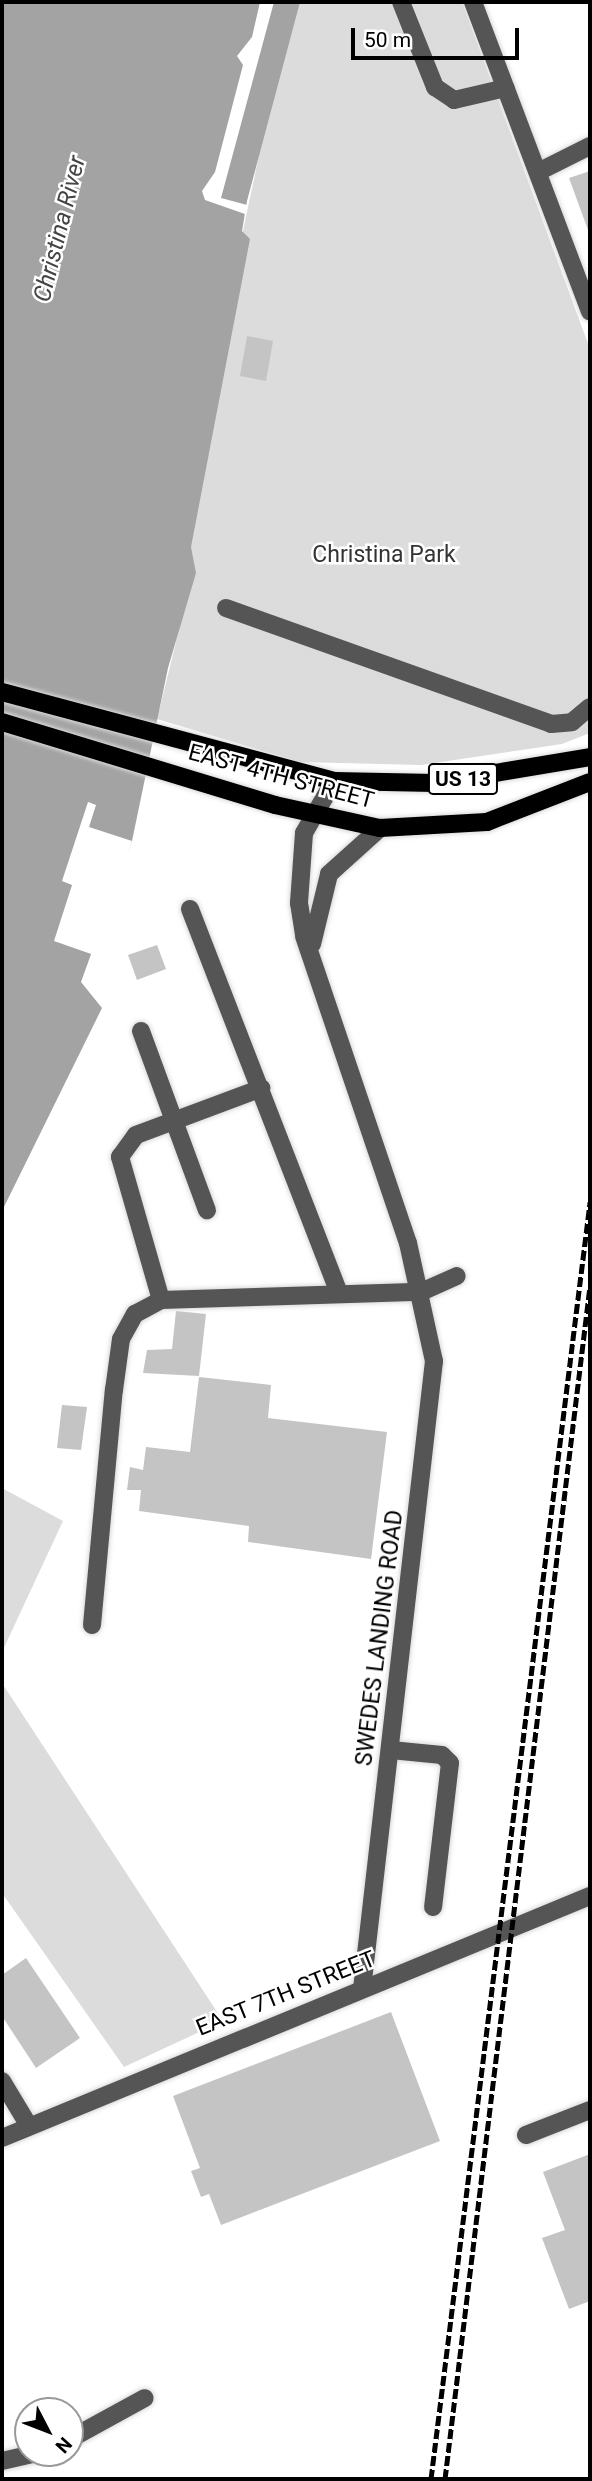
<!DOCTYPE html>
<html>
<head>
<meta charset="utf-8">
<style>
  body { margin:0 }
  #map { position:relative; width:592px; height:2481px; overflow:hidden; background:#fff; font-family:Roboto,sans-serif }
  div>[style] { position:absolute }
  .green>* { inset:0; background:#dcdcdc }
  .water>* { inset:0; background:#a3a3a3 }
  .pier>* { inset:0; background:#fff }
  .building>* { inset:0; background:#c4c4c4 }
  .roads { filter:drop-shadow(0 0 2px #dbdbdb) drop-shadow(0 0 2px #dbdbdb) }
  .minor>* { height:18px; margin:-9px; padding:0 9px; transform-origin:9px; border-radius:9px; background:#555 }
  .major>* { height:18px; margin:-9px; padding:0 9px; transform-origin:9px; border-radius:9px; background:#000 }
  .rail>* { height:5px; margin-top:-2.5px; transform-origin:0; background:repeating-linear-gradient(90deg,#000 0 10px,transparent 0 13.5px) }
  span { translate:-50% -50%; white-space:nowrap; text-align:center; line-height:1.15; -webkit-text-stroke:5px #fff; paint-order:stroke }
  .shield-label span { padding:2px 5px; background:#fff; border:2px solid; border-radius:5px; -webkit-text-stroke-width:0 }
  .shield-label { font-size:21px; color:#000; font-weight:700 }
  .park-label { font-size:23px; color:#333 }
  .street-label { font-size:23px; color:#000 }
  .water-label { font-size:24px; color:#444; font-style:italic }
  .frame { position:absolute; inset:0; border:4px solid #000; pointer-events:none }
  .north { position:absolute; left:14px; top:2397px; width:70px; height:70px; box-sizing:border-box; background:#fff; border:2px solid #999; border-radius:50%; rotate:132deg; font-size:19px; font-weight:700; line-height:28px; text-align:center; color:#000 }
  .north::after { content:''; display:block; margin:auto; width:24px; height:32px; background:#000; clip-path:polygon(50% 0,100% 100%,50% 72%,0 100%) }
  .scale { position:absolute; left:351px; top:28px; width:168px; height:32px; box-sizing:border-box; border:4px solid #000; border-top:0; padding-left:9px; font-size:21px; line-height:24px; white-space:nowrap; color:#000; -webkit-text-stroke:5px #fff; paint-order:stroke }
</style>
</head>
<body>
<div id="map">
  <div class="green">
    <div style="clip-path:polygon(292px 2px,462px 2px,590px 349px,590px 733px,562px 744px,421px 765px,300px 762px,157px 719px,181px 622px,177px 538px)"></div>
    <div style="clip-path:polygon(2px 1488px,63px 1521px,2px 1652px)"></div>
    <div style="clip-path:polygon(2px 1683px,223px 2021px,124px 2067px,2px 1893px)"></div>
  </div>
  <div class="water">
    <div style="clip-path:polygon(2px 2px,300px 2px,247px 201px,242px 231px,250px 239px,191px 547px,196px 573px,168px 668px,132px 841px,81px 982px,102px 1008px,2px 1211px)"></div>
  </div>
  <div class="pier">
    <div style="clip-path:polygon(260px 2px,274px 2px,221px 198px,247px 205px,245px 214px,205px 200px,202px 191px,215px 172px,243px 65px,237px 56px,252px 37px)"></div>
    <div style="clip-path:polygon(88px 802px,96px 805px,89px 827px,132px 841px,94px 955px,54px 941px,72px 885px,62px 881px)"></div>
  </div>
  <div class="building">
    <div style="clip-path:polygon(590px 171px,590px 229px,588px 230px,569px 178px)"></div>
    <div style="clip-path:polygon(247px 336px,273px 341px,266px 381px,240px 376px)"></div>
    <div style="clip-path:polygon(157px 945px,166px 969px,137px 980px,128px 955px)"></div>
    <div style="clip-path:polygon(176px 1311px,206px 1314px,199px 1376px,143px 1373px,147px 1350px,172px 1349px)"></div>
    <div style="clip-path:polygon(199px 1377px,271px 1385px,268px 1418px,387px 1432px,371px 1559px,248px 1542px,249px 1526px,139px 1511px,141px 1490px,127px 1490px,130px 1467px,143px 1470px,146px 1447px,190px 1452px)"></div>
    <div style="clip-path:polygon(62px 1405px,87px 1407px,81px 1450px,57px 1448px)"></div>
    <div style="clip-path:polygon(26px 1958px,80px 2038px,36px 2068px,2px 2016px,2px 1975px)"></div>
    <div style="clip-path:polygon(391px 2012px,440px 2141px,221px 2225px,209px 2194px,201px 2197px,191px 2171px,200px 2168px,173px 2096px)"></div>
    <div style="clip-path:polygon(590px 2154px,590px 2301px,569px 2309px,542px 2238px,565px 2230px,543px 2172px)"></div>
  </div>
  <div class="roads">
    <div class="minor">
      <div style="left:401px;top:2px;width:92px;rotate:68.2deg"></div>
      <div style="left:435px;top:87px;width:23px;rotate:34deg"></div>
      <div style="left:454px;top:100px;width:53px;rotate:-13deg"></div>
      <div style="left:473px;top:2px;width:331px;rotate:69.3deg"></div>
      <div style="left:538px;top:172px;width:58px;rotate:-26.6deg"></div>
      <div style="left:226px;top:608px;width:345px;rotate:19.6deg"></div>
      <div style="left:551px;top:724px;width:21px;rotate:-5deg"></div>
      <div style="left:572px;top:722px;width:23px;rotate:-40deg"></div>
      <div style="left:334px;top:781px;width:60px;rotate:120deg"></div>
      <div style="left:304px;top:833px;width:70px;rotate:94.1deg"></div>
      <div style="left:299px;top:903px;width:33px;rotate:81deg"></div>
      <div style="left:304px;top:936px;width:324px;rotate:71.3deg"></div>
      <div style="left:408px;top:1243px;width:121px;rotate:77.6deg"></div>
      <div style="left:434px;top:1361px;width:632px;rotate:96.54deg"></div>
      <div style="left:190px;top:909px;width:413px;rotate:68.8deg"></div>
      <div style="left:312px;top:944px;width:72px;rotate:-76.3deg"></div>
      <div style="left:329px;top:874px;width:69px;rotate:-42deg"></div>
      <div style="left:141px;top:1031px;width:191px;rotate:69.8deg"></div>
      <div style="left:161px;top:1300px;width:149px;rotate:-106deg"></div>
      <div style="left:120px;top:1157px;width:27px;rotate:-54deg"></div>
      <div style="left:136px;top:1135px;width:134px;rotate:-20.5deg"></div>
      <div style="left:92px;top:1625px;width:236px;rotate:-84.7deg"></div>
      <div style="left:114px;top:1390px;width:51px;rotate:-82.2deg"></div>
      <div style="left:121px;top:1339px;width:29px;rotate:-61deg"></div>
      <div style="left:135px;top:1314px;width:30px;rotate:-28deg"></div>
      <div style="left:161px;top:1300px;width:260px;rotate:-1.8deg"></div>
      <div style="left:421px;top:1292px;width:39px;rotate:-24deg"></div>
      <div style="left:391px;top:1750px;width:51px;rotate:5.6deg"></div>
      <div style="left:442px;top:1755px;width:11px;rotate:45deg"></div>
      <div style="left:450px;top:1763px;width:145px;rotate:96.7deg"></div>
      <div style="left:2px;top:2081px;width:52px;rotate:59deg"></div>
      <div style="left:526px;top:2135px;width:69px;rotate:-21.3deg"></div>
      <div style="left:2px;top:2138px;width:636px;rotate:-22.37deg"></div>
      <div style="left:70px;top:2439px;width:85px;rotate:-28.7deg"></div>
      <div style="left:2px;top:2461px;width:37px;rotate:-13deg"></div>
    </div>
    <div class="major">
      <div style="left:2px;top:692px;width:344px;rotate:15deg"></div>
      <div style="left:334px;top:781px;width:101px;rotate:1.1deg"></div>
      <div style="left:435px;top:783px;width:157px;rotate:-9.5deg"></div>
      <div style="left:2px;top:722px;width:285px;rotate:16.9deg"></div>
      <div style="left:275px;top:805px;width:107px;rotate:12.4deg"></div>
      <div style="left:380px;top:828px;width:107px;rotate:-3.2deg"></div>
      <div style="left:487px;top:822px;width:110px;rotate:-21.2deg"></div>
    </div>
  </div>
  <div class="rail">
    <div style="left:431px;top:2479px;width:1287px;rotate:-82.9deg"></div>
    <div style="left:445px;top:2479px;width:1202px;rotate:-83.07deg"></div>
  </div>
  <div class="shield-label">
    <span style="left:463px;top:779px">US 13</span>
  </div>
  <div class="park-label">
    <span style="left:384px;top:555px">Christina Park</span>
  </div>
  <div class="street-label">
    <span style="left:281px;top:777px;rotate:15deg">EAST 4TH STREET</span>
    <span style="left:380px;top:1638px;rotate:-83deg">SWEDES LANDING ROAD</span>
    <span style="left:286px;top:1994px;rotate:-22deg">EAST 7TH STREET</span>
  </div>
  <div class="water-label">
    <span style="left:60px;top:229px;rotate:-76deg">Christina River</span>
  </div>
  <div class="frame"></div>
  <div class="north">N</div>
  <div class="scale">50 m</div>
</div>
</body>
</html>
